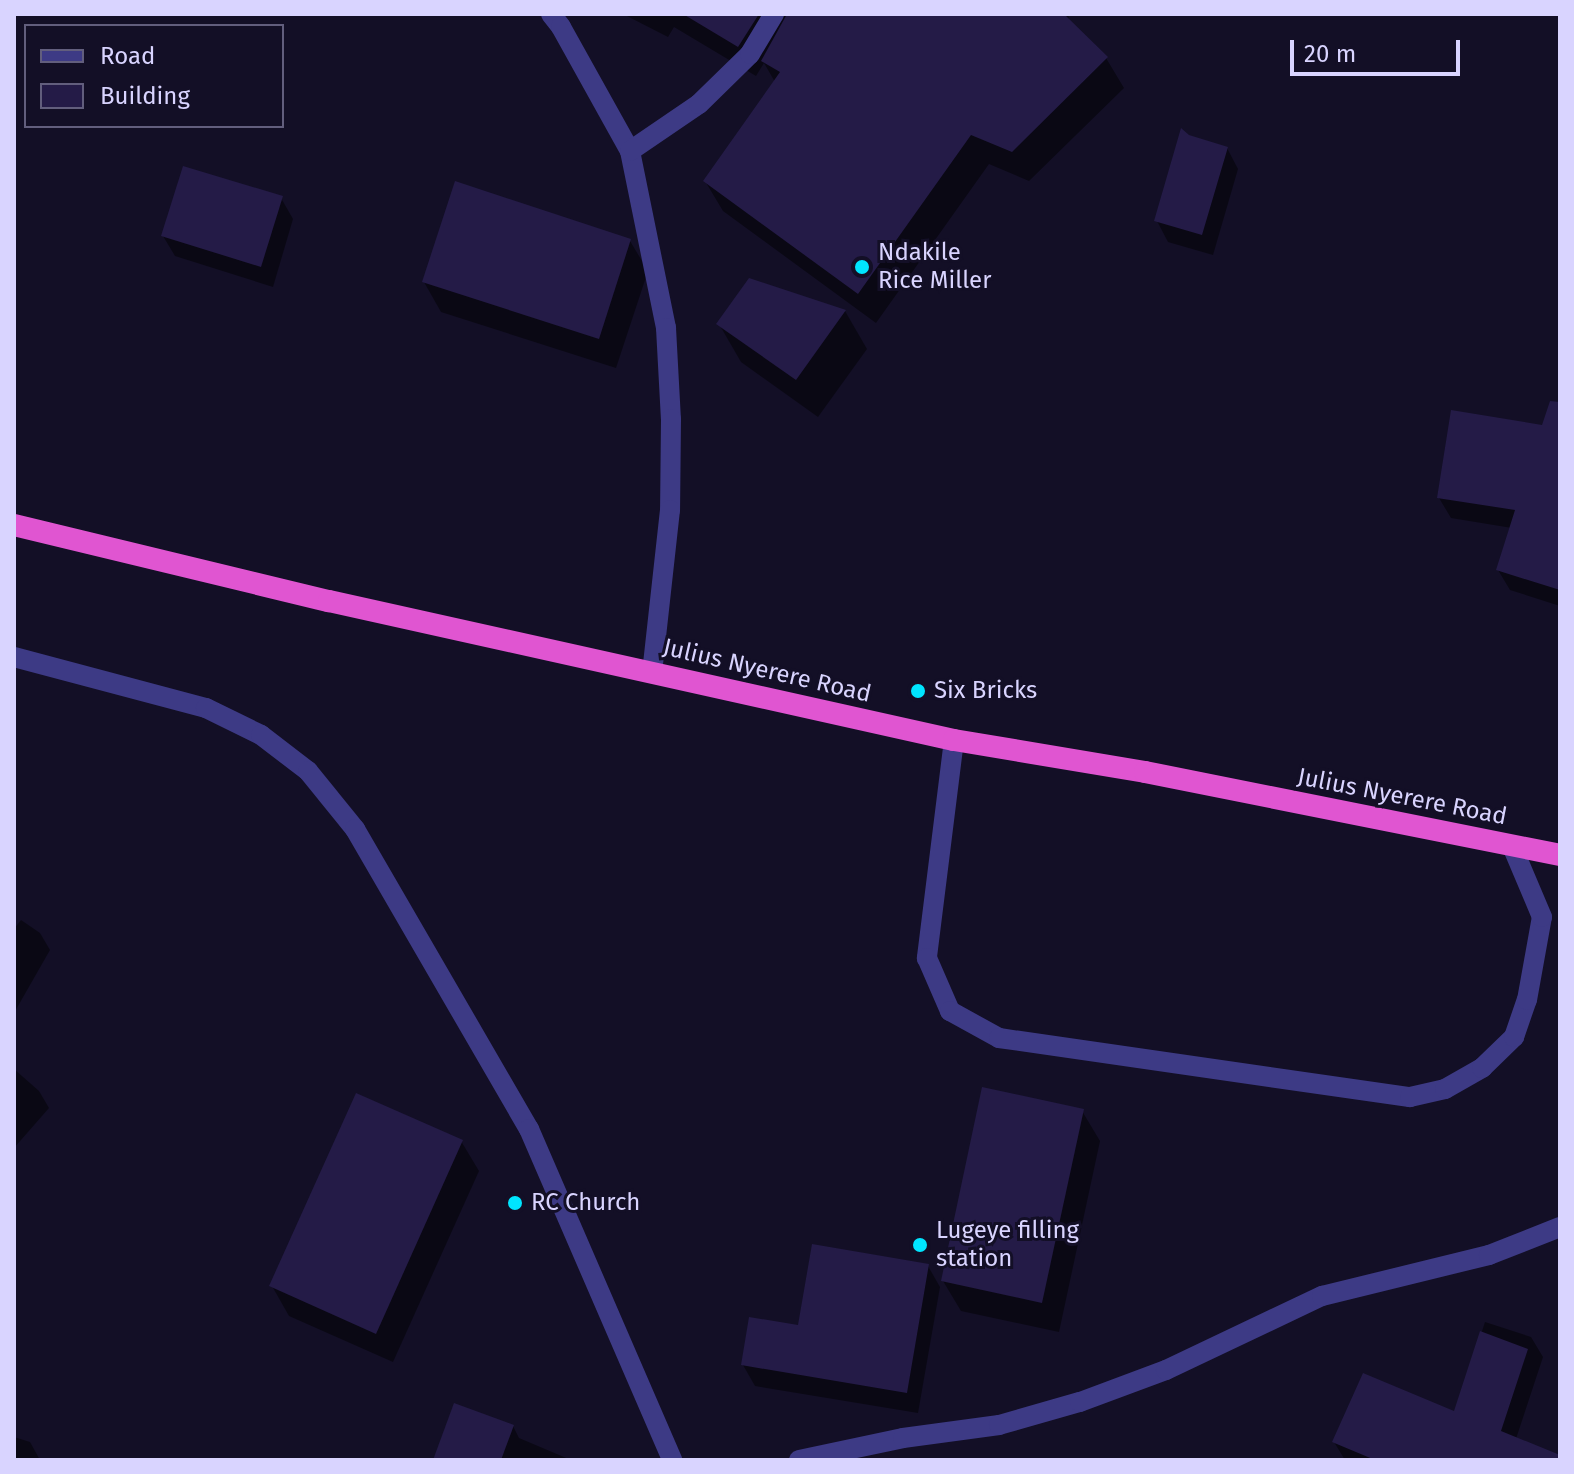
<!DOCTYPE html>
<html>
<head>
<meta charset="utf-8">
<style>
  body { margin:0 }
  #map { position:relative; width:1574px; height:1474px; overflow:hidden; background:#130f26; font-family:"Fira Sans",sans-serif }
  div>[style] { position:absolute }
  .shadow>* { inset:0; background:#0007 }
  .building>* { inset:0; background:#241b47 }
  .service>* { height:20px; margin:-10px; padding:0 10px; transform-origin:10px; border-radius:10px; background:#3d3a85 }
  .minor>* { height:20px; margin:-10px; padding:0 10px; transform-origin:10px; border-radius:10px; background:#3d3a85 }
  .trunk>* { height:22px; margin:-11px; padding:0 11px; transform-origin:11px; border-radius:11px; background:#e055d1 }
  .dots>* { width:22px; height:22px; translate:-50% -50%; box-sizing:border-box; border:4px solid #130f26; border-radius:50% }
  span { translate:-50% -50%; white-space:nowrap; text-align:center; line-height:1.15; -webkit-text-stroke:6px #130f26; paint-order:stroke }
  .poi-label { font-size:24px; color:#d9d4ff }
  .left { translate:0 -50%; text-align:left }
  .street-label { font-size:24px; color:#d9d4ff }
  .frame { position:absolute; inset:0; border:16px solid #d9d4ff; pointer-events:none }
  .legend { position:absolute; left:24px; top:24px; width:260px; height:104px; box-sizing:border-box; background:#130f26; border:2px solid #625e7d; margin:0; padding:10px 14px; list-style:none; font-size:24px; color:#d9d4ff }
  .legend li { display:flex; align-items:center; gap:16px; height:40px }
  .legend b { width:40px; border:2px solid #625e7d }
  .scale { position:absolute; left:1290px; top:40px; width:170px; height:36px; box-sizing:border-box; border:4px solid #d9d4ff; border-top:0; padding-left:10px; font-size:24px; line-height:28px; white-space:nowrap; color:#d9d4ff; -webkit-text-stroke:6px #130f26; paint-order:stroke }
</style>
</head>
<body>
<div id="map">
  <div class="shadow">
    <div style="clip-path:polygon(623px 14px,1069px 14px,1068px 21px,1106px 58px,1124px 88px,1029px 181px,989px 164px,876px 323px,723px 211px,705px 181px,775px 82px,764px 63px,756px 76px,674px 27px,668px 37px)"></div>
    <div style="clip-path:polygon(1188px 137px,1227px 148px,1238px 169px,1213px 255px,1168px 242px,1157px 221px)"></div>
    <div style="clip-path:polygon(281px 198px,293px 219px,273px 287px,175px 256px,163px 236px)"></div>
    <div style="clip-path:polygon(630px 241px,648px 271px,616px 368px,441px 312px,424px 282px)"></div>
    <div style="clip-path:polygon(750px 280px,845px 311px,867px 349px,818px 417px,741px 362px,719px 324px)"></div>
    <div style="clip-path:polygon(1560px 430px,1560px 606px,1510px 590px,1498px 570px,1512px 528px,1451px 518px,1439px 498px)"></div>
    <div style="clip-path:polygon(21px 920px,40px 933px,50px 950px,14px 1013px,14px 929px)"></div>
    <div style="clip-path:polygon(14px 1069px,39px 1091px,49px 1108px,14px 1148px)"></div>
    <div style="clip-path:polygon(1082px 1111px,1100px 1141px,1059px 1332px,961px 1311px,943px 1281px)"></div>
    <div style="clip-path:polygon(461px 1141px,479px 1171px,393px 1362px,289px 1316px,272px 1286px)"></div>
    <div style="clip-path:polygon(928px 1266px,940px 1287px,918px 1413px,755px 1386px,743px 1365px,799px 1328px)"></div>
    <div style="clip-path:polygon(1485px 1322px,1531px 1337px,1543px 1357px,1509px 1460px,1345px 1460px,1334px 1442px,1455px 1414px)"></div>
    <div style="clip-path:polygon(513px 1426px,519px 1438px,571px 1460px,441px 1460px)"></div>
    <div style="clip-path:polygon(14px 1437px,30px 1442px,40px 1460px,14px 1460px)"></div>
  </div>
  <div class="building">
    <div style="clip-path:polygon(683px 14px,759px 14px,738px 47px)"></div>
    <div style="clip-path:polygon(787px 14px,1064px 14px,1108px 57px,1012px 152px,971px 135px,858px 294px,703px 181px,780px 72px,761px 61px)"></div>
    <div style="clip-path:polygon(1181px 128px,1189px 135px,1228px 147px,1202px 235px,1154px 221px)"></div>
    <div style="clip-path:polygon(183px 166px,283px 196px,261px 267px,161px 236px)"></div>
    <div style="clip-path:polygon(455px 181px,631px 239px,599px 339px,422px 282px)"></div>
    <div style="clip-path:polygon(749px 278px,846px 310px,796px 380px,716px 324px)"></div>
    <div style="clip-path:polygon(1550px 401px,1560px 402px,1560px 590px,1496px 570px,1515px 510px,1437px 498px,1451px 410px,1542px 425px)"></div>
    <div style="clip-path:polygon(982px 1087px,1084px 1109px,1042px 1303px,941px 1281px)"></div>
    <div style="clip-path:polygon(356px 1093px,463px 1140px,376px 1334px,269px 1286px)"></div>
    <div style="clip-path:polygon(812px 1244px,929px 1264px,907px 1393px,741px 1365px,749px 1317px,798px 1325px)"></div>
    <div style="clip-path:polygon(1480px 1331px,1528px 1349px,1501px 1431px,1560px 1455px,1560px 1460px,1375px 1460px,1332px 1442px,1363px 1373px,1454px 1411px)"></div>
    <div style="clip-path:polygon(454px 1403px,514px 1425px,501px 1460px,433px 1460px)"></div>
  </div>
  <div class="service">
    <div style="left:954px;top:740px;width:220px;rotate:97.1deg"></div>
    <div style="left:927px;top:958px;width:58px;rotate:66.5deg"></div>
    <div style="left:950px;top:1011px;width:56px;rotate:28.9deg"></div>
    <div style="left:999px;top:1038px;width:415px;rotate:8.2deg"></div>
    <div style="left:1410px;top:1097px;width:36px;rotate:-13deg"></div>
    <div style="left:1445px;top:1089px;width:43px;rotate:-29.6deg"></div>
    <div style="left:1482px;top:1068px;width:45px;rotate:-44.1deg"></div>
    <div style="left:1514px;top:1037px;width:39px;rotate:-71deg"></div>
    <div style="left:1527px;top:1000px;width:84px;rotate:-79.8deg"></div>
    <div style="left:1542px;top:917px;width:77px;rotate:-112.9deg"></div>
  </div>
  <div class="minor">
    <div style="left:551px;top:14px;width:16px;rotate:52deg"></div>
    <div style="left:561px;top:27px;width:142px;rotate:60.9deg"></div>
    <div style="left:630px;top:151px;width:181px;rotate:78.5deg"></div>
    <div style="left:666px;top:328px;width:91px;rotate:86.9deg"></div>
    <div style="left:671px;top:419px;width:91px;rotate:90.6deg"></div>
    <div style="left:670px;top:510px;width:163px;rotate:96.3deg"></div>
    <div style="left:630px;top:151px;width:83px;rotate:-34.3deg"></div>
    <div style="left:699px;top:104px;width:71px;rotate:-44.4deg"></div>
    <div style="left:750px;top:54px;width:47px;rotate:-59deg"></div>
    <div style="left:14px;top:657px;width:199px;rotate:14.9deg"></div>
    <div style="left:206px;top:708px;width:61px;rotate:26.1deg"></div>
    <div style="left:261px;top:735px;width:59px;rotate:37.5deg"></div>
    <div style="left:308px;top:771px;width:75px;rotate:51deg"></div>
    <div style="left:355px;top:829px;width:347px;rotate:59.9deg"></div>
    <div style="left:529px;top:1129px;width:361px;rotate:66.6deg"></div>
    <div style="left:799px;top:1460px;width:106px;rotate:-11.9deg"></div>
    <div style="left:903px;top:1438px;width:97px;rotate:-7.7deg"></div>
    <div style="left:999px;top:1425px;width:84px;rotate:-15.9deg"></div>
    <div style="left:1080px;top:1402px;width:92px;rotate:-20.4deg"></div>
    <div style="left:1166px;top:1370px;width:173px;rotate:-25.4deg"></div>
    <div style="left:1322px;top:1296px;width:172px;rotate:-13.8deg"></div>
    <div style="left:1489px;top:1255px;width:76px;rotate:-21.5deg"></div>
  </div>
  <div class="trunk">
    <div style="left:14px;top:525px;width:324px;rotate:13.6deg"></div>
    <div style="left:329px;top:601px;width:640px;rotate:12.54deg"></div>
    <div style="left:954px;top:740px;width:194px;rotate:9.5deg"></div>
    <div style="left:1145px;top:772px;width:423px;rotate:11.3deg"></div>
  </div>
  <div class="dots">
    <div style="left:862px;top:267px;background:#00e5ff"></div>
    <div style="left:918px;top:691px;background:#00e5ff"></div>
    <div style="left:515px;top:1203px;background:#00e5ff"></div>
    <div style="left:920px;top:1245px;background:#00e5ff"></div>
  </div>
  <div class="poi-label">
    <span class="left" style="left:878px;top:267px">Ndakile<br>Rice Miller</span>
    <span class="left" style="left:934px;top:691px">Six Bricks</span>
    <span class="left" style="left:531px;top:1203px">RC Church</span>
    <span class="left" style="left:936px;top:1245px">Lugeye filling<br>station</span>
  </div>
  <div class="street-label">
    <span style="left:767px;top:671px;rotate:13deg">Julius Nyerere Road</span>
    <span style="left:1402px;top:797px;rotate:11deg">Julius Nyerere Road</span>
  </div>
  <div class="frame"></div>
  <ul class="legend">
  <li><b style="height:10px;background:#3d3a85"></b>Road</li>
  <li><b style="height:22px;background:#241b47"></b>Building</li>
  </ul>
  <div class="scale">20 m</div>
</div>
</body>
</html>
